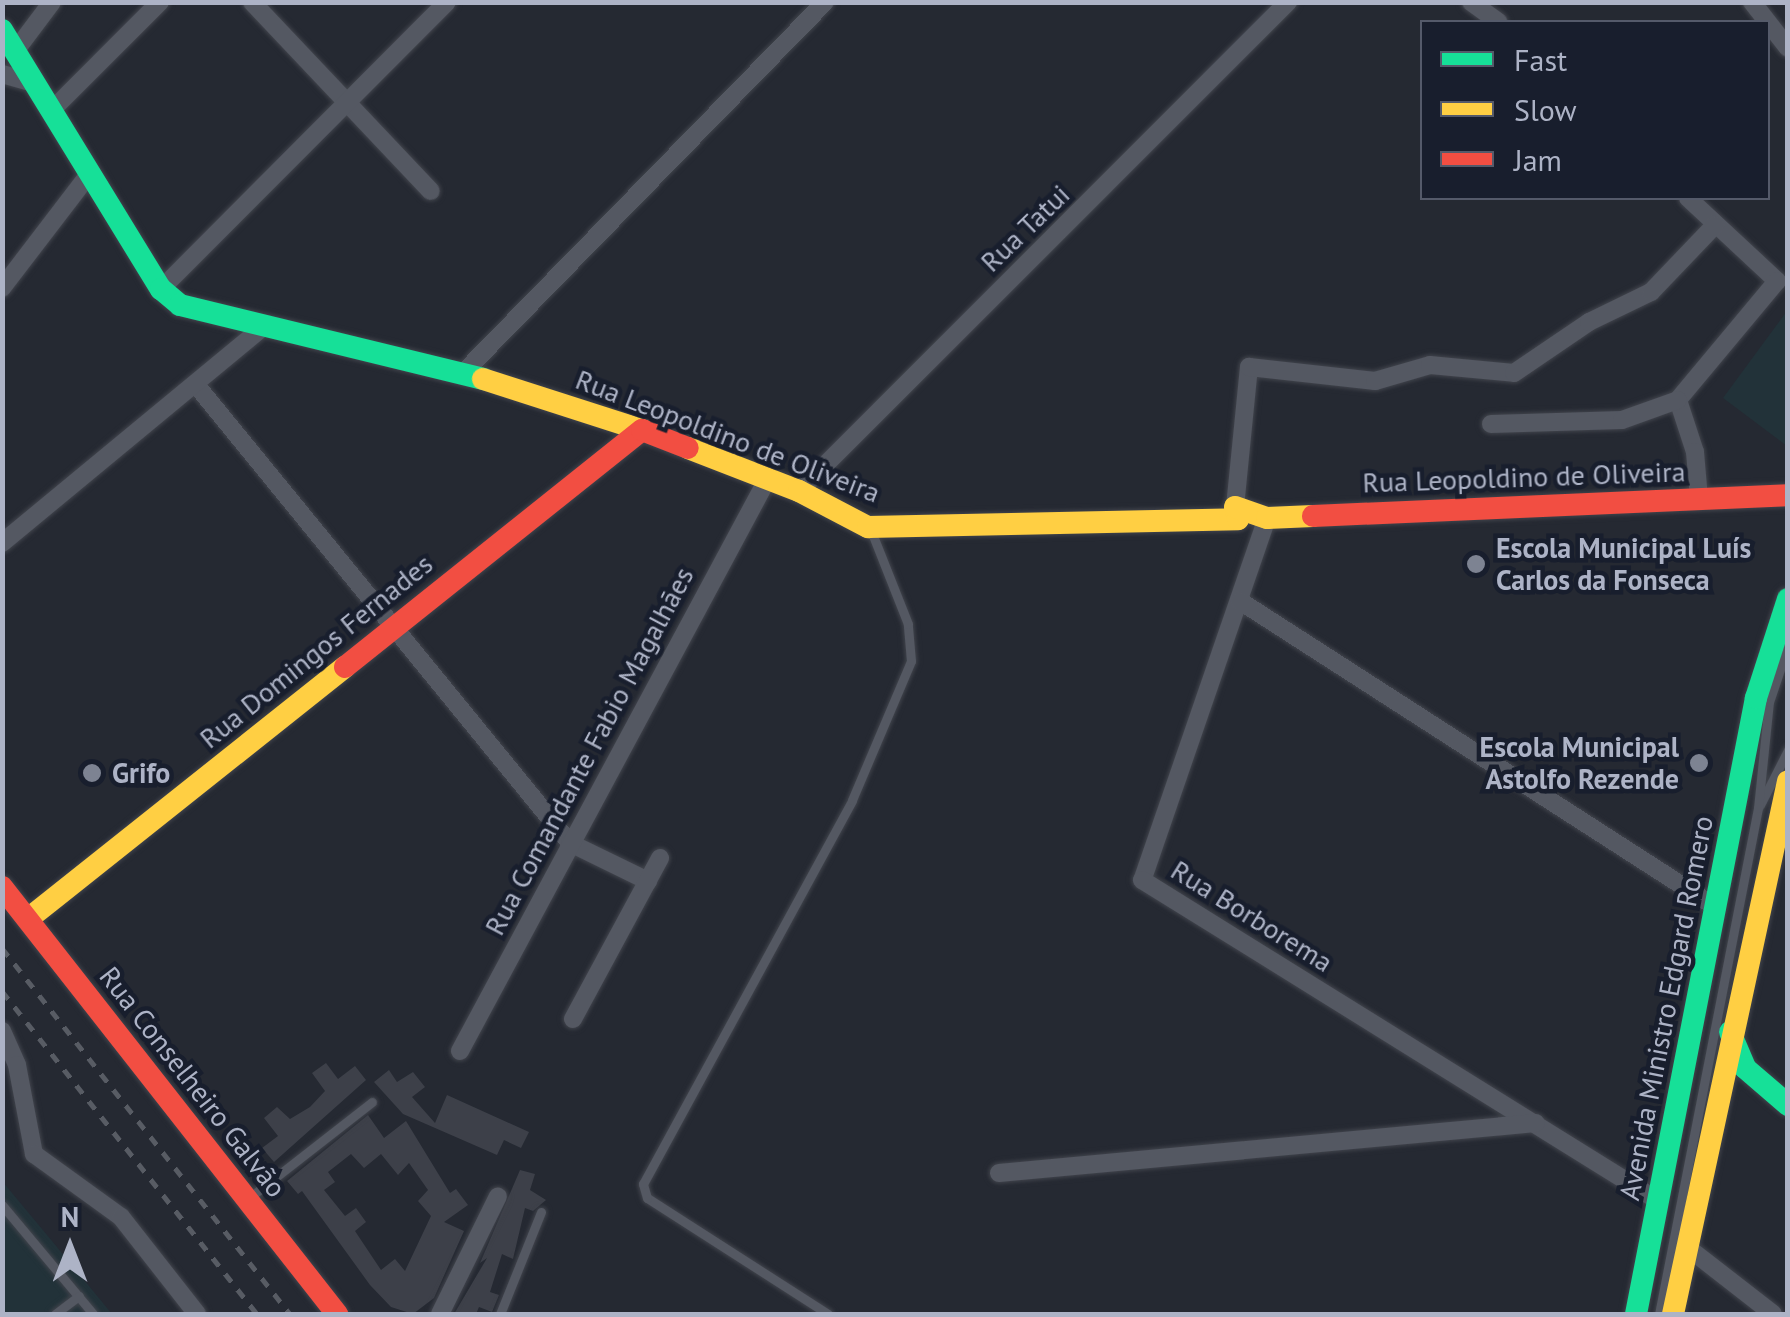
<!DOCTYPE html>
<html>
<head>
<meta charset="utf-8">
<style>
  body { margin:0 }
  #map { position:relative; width:1790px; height:1317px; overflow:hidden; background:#252932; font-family:"PT Sans",sans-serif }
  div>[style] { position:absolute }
  .green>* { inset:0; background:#223239 }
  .building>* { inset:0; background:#3d4049 }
  .roads { filter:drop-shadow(0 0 2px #41444c) drop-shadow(0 0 2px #41444c) }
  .lane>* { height:9px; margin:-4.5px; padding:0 4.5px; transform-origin:4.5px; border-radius:4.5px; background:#545862 }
  .street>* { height:18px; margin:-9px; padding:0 9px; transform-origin:9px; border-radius:9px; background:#545862 }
  .fast>* { height:22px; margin:-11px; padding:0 11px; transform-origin:11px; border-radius:11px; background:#16e098 }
  .slow>* { height:22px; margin:-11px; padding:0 11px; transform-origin:11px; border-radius:11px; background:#ffcf43 }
  .jam>* { height:22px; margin:-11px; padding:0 11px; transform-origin:11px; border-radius:11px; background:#f24e42 }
  .rail>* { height:5px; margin-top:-2.5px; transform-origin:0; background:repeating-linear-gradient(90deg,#585c64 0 10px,transparent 0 20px) }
  .dots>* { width:28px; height:28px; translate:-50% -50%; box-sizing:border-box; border:5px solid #181e2d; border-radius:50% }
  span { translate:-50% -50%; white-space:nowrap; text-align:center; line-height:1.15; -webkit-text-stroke:9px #181e2d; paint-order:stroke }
  .street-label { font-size:28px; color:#adb3c6 }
  .poi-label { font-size:28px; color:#adb3c6; font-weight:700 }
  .left { translate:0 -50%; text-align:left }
  .right { translate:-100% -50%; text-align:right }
  .frame { position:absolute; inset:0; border:5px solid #adb3c6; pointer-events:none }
  .legend { position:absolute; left:1420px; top:20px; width:350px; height:180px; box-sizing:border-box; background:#181e2d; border:2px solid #545a6a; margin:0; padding:12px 18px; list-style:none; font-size:30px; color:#adb3c6 }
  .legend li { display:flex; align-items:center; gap:20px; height:50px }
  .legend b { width:50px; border:2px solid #545a6a }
  .north { position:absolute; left:20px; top:1197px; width:100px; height:100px; -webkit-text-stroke:8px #181e2d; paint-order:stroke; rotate:0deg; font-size:28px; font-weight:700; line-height:40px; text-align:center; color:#adb3c6 }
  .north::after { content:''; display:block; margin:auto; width:35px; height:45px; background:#adb3c6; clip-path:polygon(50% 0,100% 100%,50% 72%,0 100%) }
</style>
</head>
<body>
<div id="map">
  <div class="green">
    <div style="clip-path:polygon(1787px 311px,1787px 446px,1723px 398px)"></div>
    <div style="clip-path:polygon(2px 1181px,52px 1241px,112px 1314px,3px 1314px)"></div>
  </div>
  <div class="building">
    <div style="clip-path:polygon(326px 1063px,338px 1079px,355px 1066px,366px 1080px,274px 1162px,262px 1148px,278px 1136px,264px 1118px,277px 1107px,290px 1119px,310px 1107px,325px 1091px,312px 1073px)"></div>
    <div style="clip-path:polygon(389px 1070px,397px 1082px,413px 1072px,425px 1087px,412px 1097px,435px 1123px,447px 1095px,529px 1132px,521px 1148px,504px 1140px,497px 1155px,403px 1114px,374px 1082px)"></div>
    <div style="clip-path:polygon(evenodd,368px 1115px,384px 1138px,406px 1121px,450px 1193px,456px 1189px,468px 1205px,444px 1222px,464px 1231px,434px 1298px,413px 1314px,391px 1307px,370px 1285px,302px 1191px,298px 1194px,287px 1181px,368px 1115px,351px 1154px,364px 1168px,381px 1154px,398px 1175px,409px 1163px,428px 1190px,418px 1201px,431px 1216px,405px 1271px,395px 1259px,381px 1270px,355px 1231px,366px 1222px,356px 1208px,345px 1216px,324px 1190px,335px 1182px,328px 1172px,351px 1154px)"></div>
    <div style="clip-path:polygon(520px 1170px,535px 1174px,530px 1190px,546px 1200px,533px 1211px,525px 1208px,513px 1259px,502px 1254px,490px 1292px,499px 1295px,492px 1312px,479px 1307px,476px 1314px,454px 1314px,487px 1258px,480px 1263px)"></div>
  </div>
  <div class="roads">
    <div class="lane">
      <div style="left:1760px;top:805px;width:62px;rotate:-63deg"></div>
      <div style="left:249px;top:1198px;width:156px;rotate:-38deg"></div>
      <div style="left:2px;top:1205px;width:142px;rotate:50.1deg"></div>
      <div style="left:55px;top:1314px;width:30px;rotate:-37deg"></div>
      <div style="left:500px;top:1314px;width:110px;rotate:-68.1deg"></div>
      <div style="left:828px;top:1314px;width:215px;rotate:-147.3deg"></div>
      <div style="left:647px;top:1198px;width:15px;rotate:-106deg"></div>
      <div style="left:643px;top:1184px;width:437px;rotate:-61.4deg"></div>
      <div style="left:852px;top:800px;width:151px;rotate:-67deg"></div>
      <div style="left:911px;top:661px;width:37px;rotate:-95deg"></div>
      <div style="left:908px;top:624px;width:98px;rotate:-111.6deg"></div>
      <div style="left:1659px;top:1314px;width:516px;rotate:-78.93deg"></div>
      <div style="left:1758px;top:808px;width:107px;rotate:-84.1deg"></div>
      <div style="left:1769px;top:702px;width:59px;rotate:-71.3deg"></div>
    </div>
    <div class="street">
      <div style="left:252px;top:2px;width:260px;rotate:46.6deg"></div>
      <div style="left:1471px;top:2px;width:34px;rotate:36deg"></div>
      <div style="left:1752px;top:2px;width:58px;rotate:52deg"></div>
      <div style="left:16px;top:50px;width:60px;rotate:-53.1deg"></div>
      <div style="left:2px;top:74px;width:35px;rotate:16deg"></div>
      <div style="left:53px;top:109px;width:151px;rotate:-45deg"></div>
      <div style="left:1688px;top:198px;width:122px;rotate:43deg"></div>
      <div style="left:1777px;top:281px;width:155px;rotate:129.8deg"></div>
      <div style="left:1678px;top:400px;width:55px;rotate:71.9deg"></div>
      <div style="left:1695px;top:452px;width:47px;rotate:85.1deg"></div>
      <div style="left:2px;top:288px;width:145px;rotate:-52.6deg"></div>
      <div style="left:161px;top:289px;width:405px;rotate:-45.1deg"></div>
      <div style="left:463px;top:373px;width:518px;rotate:-45.7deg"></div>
      <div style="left:197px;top:386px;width:590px;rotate:50.78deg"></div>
      <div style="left:570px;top:843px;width:87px;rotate:26deg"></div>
      <div style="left:1491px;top:424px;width:131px;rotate:-1.7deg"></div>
      <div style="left:1622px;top:420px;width:59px;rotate:-19.7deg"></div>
      <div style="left:799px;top:491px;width:692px;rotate:-45deg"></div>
      <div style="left:1235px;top:507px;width:141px;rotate:-84.3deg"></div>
      <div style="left:1249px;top:367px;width:127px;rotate:6.3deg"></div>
      <div style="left:1375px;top:381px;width:57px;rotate:-16.2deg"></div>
      <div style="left:1430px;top:365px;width:84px;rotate:5.4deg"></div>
      <div style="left:1514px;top:373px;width:91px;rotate:-34.2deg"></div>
      <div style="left:1589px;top:322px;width:69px;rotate:-25.8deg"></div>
      <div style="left:1651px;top:292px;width:93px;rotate:-46.3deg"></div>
      <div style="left:1267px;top:518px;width:383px;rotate:109deg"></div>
      <div style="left:1142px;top:880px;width:606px;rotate:31.86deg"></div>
      <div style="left:2px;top:543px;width:336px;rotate:-39.6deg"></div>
      <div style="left:1240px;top:601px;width:567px;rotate:32.77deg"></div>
      <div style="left:573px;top:1019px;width:183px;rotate:-61.6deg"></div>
      <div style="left:2px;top:1031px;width:37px;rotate:66deg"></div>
      <div style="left:17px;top:1065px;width:91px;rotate:79.2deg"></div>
      <div style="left:34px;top:1154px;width:107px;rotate:35.9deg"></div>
      <div style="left:121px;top:1217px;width:123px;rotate:51.9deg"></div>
      <div style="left:460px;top:1051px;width:651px;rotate:-61.74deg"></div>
      <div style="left:999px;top:1173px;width:539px;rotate:-5.32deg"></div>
      <div style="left:1687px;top:1247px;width:109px;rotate:37.9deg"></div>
      <div style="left:440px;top:1314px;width:131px;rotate:-63.8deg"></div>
    </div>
    <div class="fast">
      <div style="left:2px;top:30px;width:304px;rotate:58.5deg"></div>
      <div style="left:161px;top:289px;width:25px;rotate:40deg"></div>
      <div style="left:180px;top:305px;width:312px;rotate:13.7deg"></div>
      <div style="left:1730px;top:1032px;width:39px;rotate:67deg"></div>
      <div style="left:1745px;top:1068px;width:57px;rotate:40.7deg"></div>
      <div style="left:1636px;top:1314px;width:628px;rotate:-78.98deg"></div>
      <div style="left:1756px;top:698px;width:104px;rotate:-72.1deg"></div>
    </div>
    <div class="slow">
      <div style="left:483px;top:379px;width:167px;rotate:17.8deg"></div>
      <div style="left:688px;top:448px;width:119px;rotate:21.2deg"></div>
      <div style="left:799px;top:491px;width:78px;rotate:27.6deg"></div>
      <div style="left:868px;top:527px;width:370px;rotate:-1.2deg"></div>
      <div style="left:1238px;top:519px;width:12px;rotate:-104deg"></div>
      <div style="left:1235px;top:507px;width:34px;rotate:19deg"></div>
      <div style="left:1267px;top:518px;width:46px;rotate:-2.5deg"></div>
      <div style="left:28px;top:919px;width:405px;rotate:-38.5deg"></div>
      <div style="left:1673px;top:1314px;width:545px;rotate:-77.82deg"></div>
    </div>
    <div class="jam">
      <div style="left:1313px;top:516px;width:475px;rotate:-2.5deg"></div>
      <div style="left:345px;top:667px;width:380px;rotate:-38.6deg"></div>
      <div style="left:642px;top:430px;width:49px;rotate:21.4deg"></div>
      <div style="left:2px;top:887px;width:543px;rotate:51.88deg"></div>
    </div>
  </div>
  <div class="rail">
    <div style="left:2px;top:948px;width:466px;rotate:51.8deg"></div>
    <div style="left:2px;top:991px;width:412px;rotate:51.7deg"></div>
  </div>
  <div class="dots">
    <div style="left:1476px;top:564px;background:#7d8392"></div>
    <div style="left:1699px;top:763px;background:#7d8392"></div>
    <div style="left:92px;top:773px;background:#7d8392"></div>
  </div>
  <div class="street-label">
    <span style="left:1025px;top:228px;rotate:-44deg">Rua Tatui</span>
    <span style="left:728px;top:436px;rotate:21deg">Rua Leopoldino de Oliveira</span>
    <span style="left:1524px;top:477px;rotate:-2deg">Rua Leopoldino de Oliveira</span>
    <span style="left:316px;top:651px;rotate:-39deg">Rua Domingos Fernades</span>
    <span style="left:589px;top:751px;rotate:-62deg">Rua Comandante Fabio Magalhães</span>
    <span style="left:1252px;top:916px;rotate:32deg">Rua Borborema</span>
    <span style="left:1666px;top:1008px;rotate:-79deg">Avenida Ministro Edgard Romero</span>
    <span style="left:193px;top:1082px;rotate:52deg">Rua Conselheiro Galvão</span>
  </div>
  <div class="poi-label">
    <span class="left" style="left:1496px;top:564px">Escola Municipal Luís<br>Carlos da Fonseca</span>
    <span class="right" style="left:1679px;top:763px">Escola Municipal<br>Astolfo Rezende</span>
    <span class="left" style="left:112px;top:773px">Grifo</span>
  </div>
  <div class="frame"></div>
  <ul class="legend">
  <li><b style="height:12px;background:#16e098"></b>Fast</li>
  <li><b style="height:12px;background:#ffcf43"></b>Slow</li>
  <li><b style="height:12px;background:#f24e42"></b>Jam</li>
  </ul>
  <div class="north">N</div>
</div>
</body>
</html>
